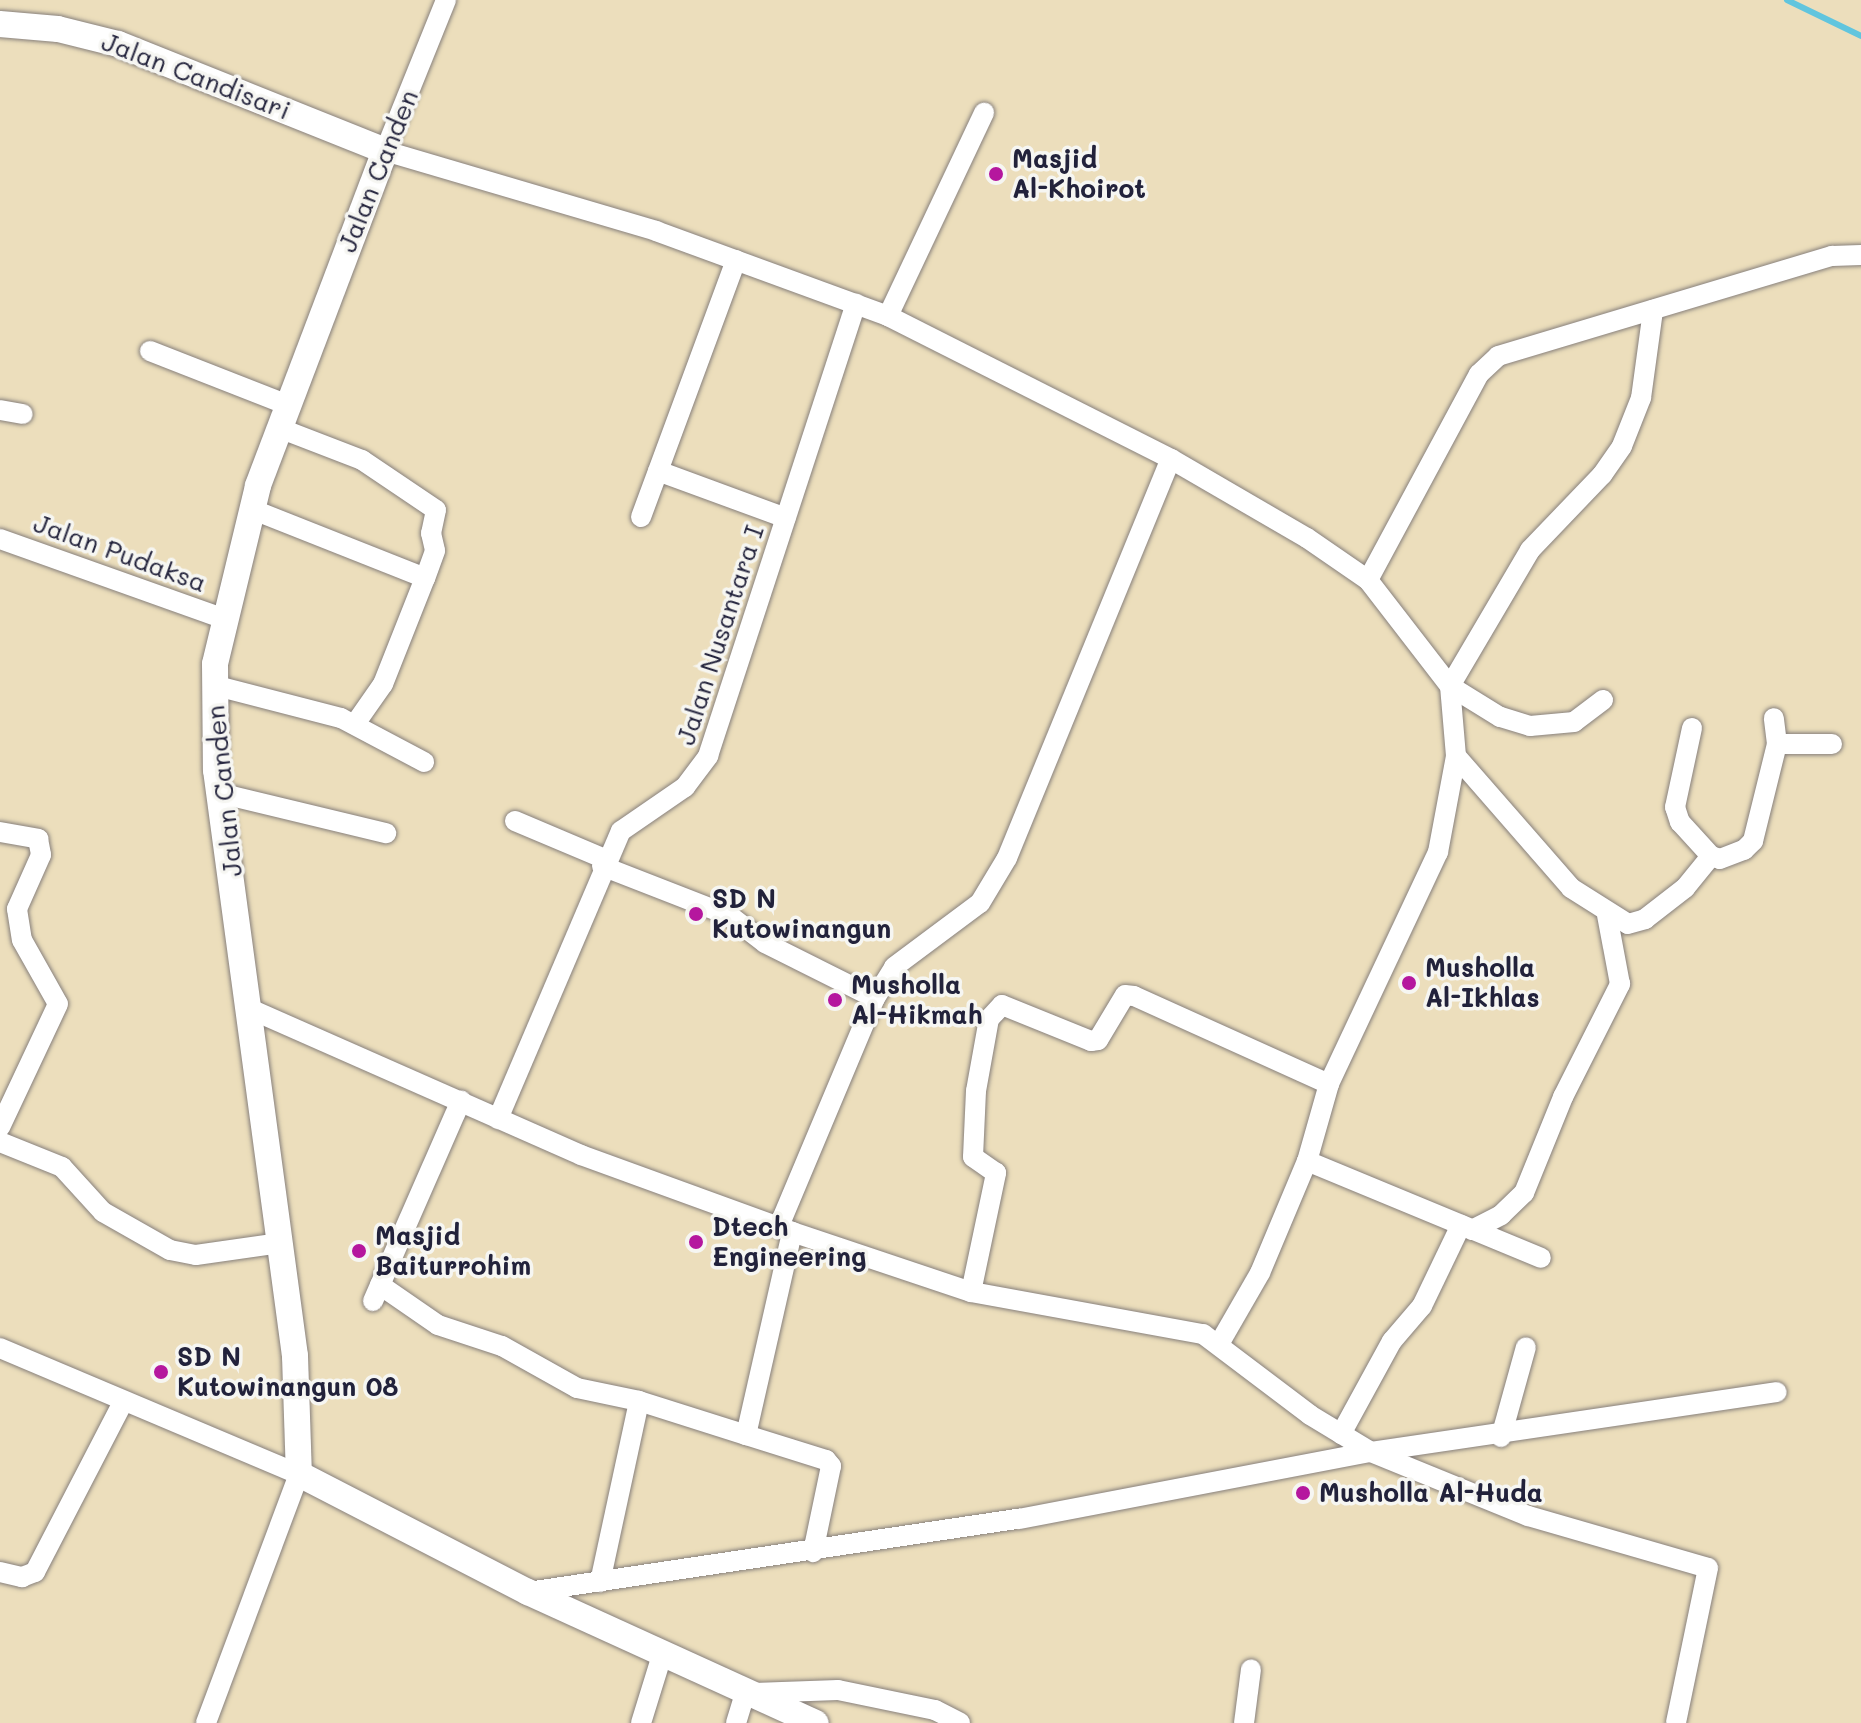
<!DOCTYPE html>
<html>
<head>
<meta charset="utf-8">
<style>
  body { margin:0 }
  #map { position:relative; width:1861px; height:1723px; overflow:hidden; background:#ecdebc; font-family:Mali,sans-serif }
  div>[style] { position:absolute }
  .stream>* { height:6px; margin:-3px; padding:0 3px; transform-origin:3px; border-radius:3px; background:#61c5de }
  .roads { filter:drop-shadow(0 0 2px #87807c) drop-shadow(0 0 2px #87807c) }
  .minor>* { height:20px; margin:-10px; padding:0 10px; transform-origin:10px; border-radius:10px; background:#fff }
  .tertiary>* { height:26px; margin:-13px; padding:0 13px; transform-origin:13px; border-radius:13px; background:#fff }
  .dots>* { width:22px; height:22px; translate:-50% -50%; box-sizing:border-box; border:4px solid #f6f6f2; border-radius:50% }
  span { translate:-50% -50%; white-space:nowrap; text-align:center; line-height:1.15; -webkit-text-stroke:7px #f6f6f2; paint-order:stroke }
  .street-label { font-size:26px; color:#22223b }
  .poi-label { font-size:26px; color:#22223b; font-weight:700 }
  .left { translate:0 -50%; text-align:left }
</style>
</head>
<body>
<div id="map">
  <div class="stream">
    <div style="left:1787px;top:0;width:82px;rotate:25.9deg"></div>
  </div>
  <div class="roads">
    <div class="minor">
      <div style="left:446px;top:0;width:163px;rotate:112deg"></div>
      <div style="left:385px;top:151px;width:283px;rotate:16.4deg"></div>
      <div style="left:656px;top:231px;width:247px;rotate:20.1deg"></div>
      <div style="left:888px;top:316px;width:317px;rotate:26.8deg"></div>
      <div style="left:1171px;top:459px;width:157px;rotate:30.2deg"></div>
      <div style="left:1307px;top:538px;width:74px;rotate:34.5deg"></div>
      <div style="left:1368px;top:580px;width:134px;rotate:52.3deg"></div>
      <div style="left:1450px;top:686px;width:70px;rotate:85.1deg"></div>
      <div style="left:1456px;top:756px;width:98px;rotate:100.6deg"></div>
      <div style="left:1438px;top:852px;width:256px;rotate:115.2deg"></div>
      <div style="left:1329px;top:1084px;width:80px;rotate:105.9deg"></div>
      <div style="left:1307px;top:1161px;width:121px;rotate:112.8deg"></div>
      <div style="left:1260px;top:1273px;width:82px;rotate:120deg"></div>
      <div style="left:888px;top:316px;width:225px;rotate:-64.7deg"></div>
      <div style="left:150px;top:351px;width:148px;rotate:21.4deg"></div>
      <div style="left:0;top:410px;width:23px;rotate:10deg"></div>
      <div style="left:279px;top:428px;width:89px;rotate:21.1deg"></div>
      <div style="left:362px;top:460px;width:89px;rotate:34deg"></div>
      <div style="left:436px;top:510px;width:24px;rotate:102deg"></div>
      <div style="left:431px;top:533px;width:18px;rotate:77deg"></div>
      <div style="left:435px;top:551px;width:29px;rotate:110deg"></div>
      <div style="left:425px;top:578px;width:114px;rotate:111.6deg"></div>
      <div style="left:383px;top:684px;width:49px;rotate:125deg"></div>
      <div style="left:658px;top:471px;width:136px;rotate:20.2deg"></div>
      <div style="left:251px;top:509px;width:187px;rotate:21.6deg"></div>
      <div style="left:641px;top:517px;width:274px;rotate:-69.7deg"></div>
      <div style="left:0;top:539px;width:236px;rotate:19.6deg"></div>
      <div style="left:1368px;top:580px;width:234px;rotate:-61.7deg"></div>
      <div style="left:1479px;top:374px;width:26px;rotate:-43deg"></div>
      <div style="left:1498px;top:356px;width:349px;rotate:-16.7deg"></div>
      <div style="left:1832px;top:256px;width:29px;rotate:-2deg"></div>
      <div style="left:213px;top:685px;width:132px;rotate:14.5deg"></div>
      <div style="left:341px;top:718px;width:94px;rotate:27.9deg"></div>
      <div style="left:1603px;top:700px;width:36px;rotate:143deg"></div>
      <div style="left:1574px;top:722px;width:44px;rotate:174.8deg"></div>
      <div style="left:1530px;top:726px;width:31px;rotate:-163deg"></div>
      <div style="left:1500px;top:717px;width:59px;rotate:-148.2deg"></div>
      <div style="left:1450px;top:686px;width:158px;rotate:-59.5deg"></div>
      <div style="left:1530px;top:550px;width:104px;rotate:-46.2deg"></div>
      <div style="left:1602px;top:475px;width:35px;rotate:-55deg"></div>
      <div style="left:1622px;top:446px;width:52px;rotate:-68.4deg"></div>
      <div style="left:1641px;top:398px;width:89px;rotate:-82.2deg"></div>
      <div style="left:1692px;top:728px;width:81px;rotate:102.1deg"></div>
      <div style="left:1675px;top:807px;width:16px;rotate:72deg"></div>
      <div style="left:1680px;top:822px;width:46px;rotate:47.6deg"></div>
      <div style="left:1711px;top:856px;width:9px;rotate:18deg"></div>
      <div style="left:1720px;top:859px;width:26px;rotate:-21deg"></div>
      <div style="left:1744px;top:850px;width:13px;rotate:-45deg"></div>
      <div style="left:1753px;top:841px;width:100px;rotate:-76.1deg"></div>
      <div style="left:1777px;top:744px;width:26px;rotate:-97deg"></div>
      <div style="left:1777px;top:744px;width:55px"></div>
      <div style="left:1456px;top:756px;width:175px;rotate:48.9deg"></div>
      <div style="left:1571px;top:888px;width:67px;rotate:32.3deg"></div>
      <div style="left:1628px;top:924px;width:18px;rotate:-16deg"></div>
      <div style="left:1645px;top:919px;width:51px;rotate:-37.8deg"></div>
      <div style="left:1685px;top:888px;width:41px;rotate:-50.9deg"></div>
      <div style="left:219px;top:793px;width:172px;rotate:13.5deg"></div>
      <div style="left:515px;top:821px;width:98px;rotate:22.9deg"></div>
      <div style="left:0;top:832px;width:39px;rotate:10deg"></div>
      <div style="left:38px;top:839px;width:16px;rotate:79deg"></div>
      <div style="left:41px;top:855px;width:59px;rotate:114deg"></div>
      <div style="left:17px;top:909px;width:31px;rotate:81deg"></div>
      <div style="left:22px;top:940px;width:73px;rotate:60.6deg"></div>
      <div style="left:58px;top:1004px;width:136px;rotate:115.2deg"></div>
      <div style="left:602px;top:866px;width:137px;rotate:21.3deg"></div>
      <div style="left:730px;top:916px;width:44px;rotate:37.6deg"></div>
      <div style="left:765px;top:943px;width:123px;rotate:26.6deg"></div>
      <div style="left:250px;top:1009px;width:362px;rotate:23.8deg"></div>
      <div style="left:581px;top:1155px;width:225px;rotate:20deg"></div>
      <div style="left:792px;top:1232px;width:189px;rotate:18.5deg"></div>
      <div style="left:971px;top:1292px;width:236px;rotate:10.3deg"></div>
      <div style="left:1203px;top:1334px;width:134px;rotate:37.1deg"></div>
      <div style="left:1310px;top:1415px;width:71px;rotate:31.2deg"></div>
      <div style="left:1371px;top:1452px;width:170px;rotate:22.2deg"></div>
      <div style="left:1528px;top:1516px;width:187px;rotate:16.1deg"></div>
      <div style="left:1708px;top:1568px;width:158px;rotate:101.7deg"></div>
      <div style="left:498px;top:1119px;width:313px;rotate:-66.9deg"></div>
      <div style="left:621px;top:831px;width:78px;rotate:-34.5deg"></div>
      <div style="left:685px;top:787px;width:39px;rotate:-53deg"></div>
      <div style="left:708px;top:756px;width:476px;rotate:-71.9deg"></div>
      <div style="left:0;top:1142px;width:67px;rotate:22deg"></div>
      <div style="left:62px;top:1167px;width:61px;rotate:47.7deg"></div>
      <div style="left:103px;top:1212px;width:77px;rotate:29.6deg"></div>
      <div style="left:170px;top:1250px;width:26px;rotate:11deg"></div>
      <div style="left:196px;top:1255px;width:85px;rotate:-8.1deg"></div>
      <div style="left:1307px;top:1161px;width:253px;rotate:22.5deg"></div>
      <div style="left:779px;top:1226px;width:247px;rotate:-67.2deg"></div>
      <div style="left:875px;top:998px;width:36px;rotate:-58deg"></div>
      <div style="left:894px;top:967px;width:107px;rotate:-36.7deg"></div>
      <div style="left:980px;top:903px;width:52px;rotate:-59deg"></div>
      <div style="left:1007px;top:858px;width:431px;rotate:-67.7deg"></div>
      <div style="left:1472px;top:1230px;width:33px;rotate:-27deg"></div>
      <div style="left:1501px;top:1215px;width:32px;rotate:-44deg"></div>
      <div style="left:1524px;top:1193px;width:104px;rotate:-67.9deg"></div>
      <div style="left:1563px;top:1097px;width:127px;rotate:-63.2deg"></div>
      <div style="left:1620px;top:984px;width:70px;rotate:-100.7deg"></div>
      <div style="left:380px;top:1285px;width:70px;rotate:34.6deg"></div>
      <div style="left:438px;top:1325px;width:67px;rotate:18.2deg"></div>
      <div style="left:502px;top:1346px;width:86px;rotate:29.2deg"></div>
      <div style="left:577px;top:1388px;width:63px;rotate:11.8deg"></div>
      <div style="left:971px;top:1292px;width:122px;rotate:-78.1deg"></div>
      <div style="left:996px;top:1173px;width:28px;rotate:-145deg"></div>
      <div style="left:973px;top:1157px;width:66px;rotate:-87.4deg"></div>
      <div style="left:976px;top:1091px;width:73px;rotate:-79.8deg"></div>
      <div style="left:989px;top:1019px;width:19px;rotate:-47deg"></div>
      <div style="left:1002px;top:1005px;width:96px;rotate:22deg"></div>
      <div style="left:1091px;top:1041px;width:7px;rotate:-8deg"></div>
      <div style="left:1098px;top:1040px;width:52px;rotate:-59deg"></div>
      <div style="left:1125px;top:995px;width:9px;rotate:6deg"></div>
      <div style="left:1134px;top:996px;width:214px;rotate:24.3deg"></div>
      <div style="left:373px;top:1301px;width:219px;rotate:-66.3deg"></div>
      <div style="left:0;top:1348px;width:324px;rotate:22.9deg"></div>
      <div style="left:299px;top:1474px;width:266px;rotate:110.5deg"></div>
      <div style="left:1341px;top:1434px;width:106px;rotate:-61.3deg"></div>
      <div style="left:1392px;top:1341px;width:46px;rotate:-49.4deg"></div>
      <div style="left:1422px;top:1306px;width:90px;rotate:-64.3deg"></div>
      <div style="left:746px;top:1435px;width:84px;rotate:17.4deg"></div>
      <div style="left:826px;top:1460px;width:8px;rotate:50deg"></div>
      <div style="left:831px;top:1466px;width:88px;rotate:101.8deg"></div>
      <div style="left:1501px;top:1437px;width:93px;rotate:-74.5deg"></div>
      <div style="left:0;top:1572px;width:23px;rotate:13deg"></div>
      <div style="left:22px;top:1577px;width:14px;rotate:-21deg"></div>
      <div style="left:35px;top:1572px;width:191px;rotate:-62.6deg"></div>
      <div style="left:600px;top:1582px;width:185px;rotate:-77.8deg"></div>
      <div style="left:639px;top:1401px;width:112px;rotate:17.6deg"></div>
      <div style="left:746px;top:1435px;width:208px;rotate:-77.2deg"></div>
      <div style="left:528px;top:1592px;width:496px;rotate:-8.5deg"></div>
      <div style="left:1019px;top:1519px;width:358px;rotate:-10.8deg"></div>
      <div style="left:1371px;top:1452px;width:410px;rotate:-8.4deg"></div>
      <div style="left:754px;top:1693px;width:84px;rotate:-2deg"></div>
      <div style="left:838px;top:1690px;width:99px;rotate:11.7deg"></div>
      <div style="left:935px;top:1710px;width:28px;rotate:27deg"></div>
      <div style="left:641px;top:1723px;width:74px;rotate:-72.8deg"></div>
      <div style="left:736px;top:1723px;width:34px;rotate:-73deg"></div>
      <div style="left:1244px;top:1723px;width:54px;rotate:-82.6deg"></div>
    </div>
    <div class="tertiary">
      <div style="left:0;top:24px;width:58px;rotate:4.9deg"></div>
      <div style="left:58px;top:29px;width:62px;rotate:14deg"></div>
      <div style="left:118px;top:44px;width:288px;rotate:21.8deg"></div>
      <div style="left:385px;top:151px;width:358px;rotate:110.8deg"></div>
      <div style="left:258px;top:486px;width:183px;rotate:103.6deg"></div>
      <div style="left:215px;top:664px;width:106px;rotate:89.5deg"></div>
      <div style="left:216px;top:770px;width:591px;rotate:82.32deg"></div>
      <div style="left:295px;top:1356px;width:118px;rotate:88.1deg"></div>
      <div style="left:299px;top:1474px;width:258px;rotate:27.3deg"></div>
      <div style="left:528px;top:1592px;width:316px;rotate:24.5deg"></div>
    </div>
  </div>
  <div class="dots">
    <div style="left:996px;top:174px;background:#b5179e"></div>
    <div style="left:696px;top:914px;background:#b5179e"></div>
    <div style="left:1409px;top:983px;background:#b5179e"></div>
    <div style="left:835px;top:1000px;background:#b5179e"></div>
    <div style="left:696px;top:1242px;background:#b5179e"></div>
    <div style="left:359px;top:1251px;background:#b5179e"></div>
    <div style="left:161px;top:1372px;background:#b5179e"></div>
    <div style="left:1303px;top:1493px;background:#b5179e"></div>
  </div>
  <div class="street-label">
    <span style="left:196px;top:76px;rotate:21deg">Jalan Candisari</span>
    <span style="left:378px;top:171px;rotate:-68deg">Jalan Canden</span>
    <span style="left:120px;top:553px;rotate:20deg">Jalan Pudaksa</span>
    <span style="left:720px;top:635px;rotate:-72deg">Jalan Nusantara I</span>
    <span style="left:224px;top:791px;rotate:-96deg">Jalan Canden</span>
  </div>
  <div class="poi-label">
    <span class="left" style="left:1012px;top:174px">Masjid<br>Al-Khoirot</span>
    <span class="left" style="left:712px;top:914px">SD N<br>Kutowinangun</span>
    <span class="left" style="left:1425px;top:983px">Musholla<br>Al-Ikhlas</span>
    <span class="left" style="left:851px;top:1000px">Musholla<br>Al-Hikmah</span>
    <span class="left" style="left:712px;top:1242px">Dtech<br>Engineering</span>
    <span class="left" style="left:375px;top:1251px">Masjid<br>Baiturrohim</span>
    <span class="left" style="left:177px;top:1372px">SD N<br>Kutowinangun 08</span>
    <span class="left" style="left:1319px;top:1493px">Musholla Al-Huda</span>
  </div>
</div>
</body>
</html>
